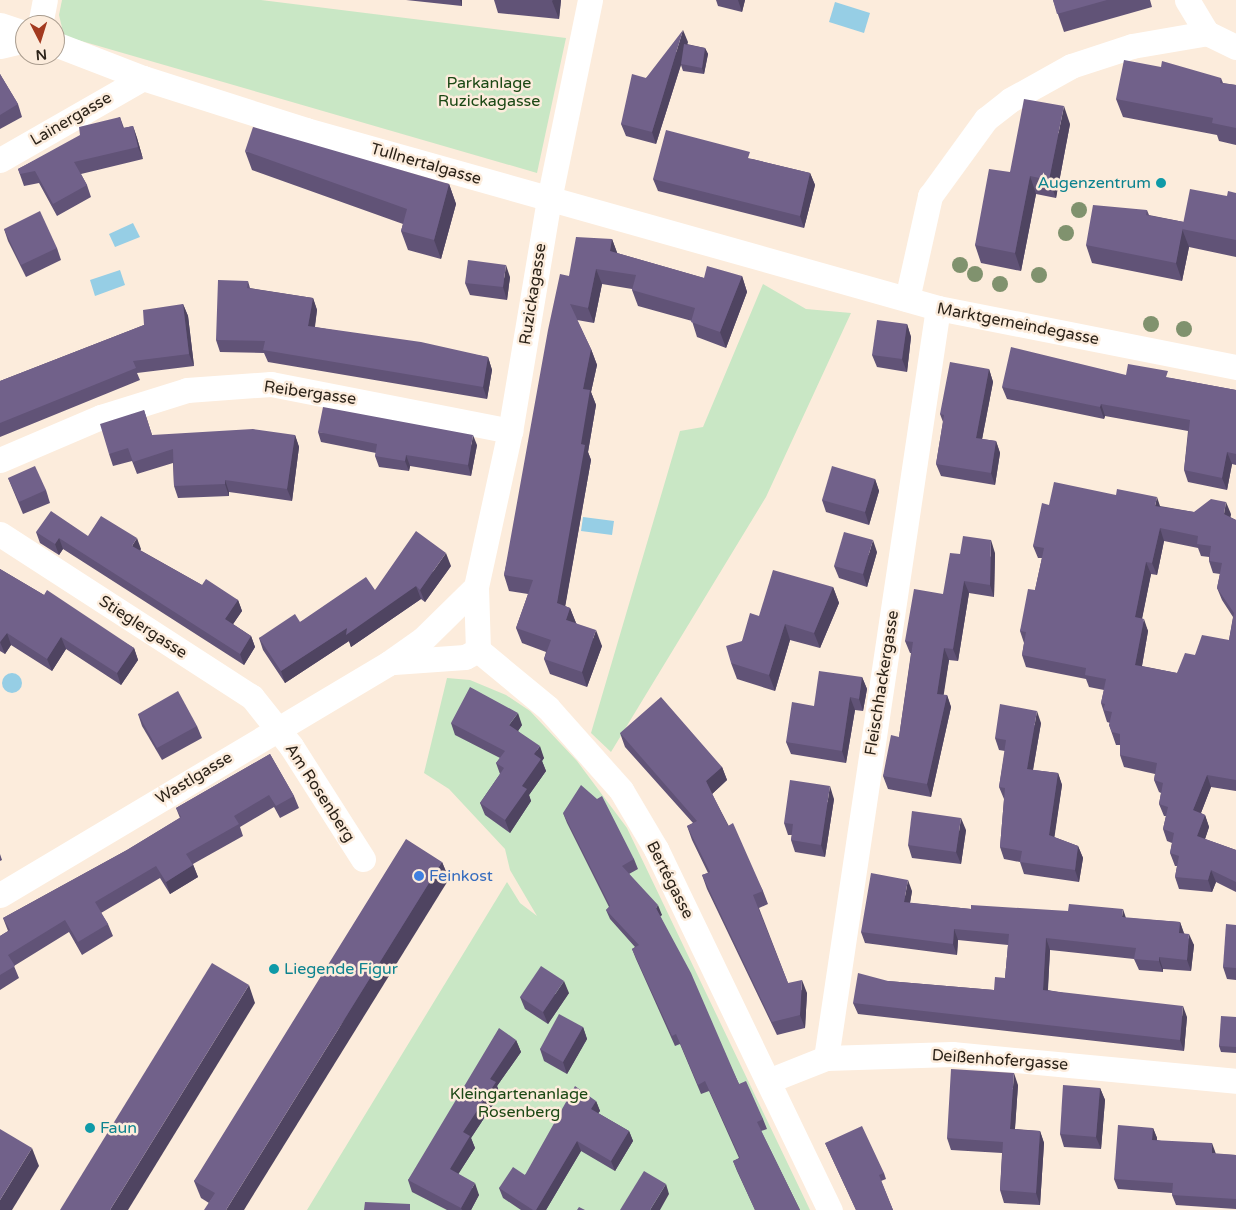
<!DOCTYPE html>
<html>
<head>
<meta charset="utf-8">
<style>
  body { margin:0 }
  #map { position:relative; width:1236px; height:1210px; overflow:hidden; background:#fcecdc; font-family:"Varela Round",sans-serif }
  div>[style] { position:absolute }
  .green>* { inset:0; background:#c9e7c5 }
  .water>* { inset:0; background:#96cee5 }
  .round { border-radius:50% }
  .minor>* { height:25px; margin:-12.5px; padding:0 12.5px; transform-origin:12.5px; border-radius:12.5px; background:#fff }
  .trees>* { width:16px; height:16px; margin:-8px; border-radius:50%; background:#80926e }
  .wall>* { inset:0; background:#615377 }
  .shaded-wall>* { inset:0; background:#4f4461 }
  .building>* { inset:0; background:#71618a }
  .dots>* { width:14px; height:14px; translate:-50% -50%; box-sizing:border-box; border:2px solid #fcecdc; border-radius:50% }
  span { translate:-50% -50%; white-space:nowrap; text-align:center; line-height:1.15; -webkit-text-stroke:5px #fcecdc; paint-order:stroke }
  .park-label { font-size:16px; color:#1b4814 }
  .street-label { font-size:16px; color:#2c2319 }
  .culture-label { font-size:16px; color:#0d838f }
  .right { translate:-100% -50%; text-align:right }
  .left { translate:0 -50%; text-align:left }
  .shop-label { font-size:16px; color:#366cbe }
  .north { position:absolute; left:15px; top:15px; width:50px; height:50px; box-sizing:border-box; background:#fcecdc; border:1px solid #a99c8e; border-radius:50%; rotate:175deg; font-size:14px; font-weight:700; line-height:20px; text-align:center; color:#2c2319 }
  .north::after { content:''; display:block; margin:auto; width:18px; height:22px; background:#a33a20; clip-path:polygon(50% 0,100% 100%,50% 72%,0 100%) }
</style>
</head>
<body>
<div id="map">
  <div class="green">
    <div style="clip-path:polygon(62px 0,261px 0,566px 38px,537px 173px,64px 36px,59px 15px)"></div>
    <div style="clip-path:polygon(763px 284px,806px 309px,851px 313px,766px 497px,611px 752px,591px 733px,680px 431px,703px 427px)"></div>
    <div style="clip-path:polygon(447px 678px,470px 680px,506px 695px,530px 711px,577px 761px,627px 828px,810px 1210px,307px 1210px,507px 882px,520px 903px,537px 916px,510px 870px,505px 849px,449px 789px,424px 773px)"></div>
  </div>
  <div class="water">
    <div style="clip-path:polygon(835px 2px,870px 13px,864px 33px,829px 22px)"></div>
    <div style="clip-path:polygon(133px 223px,140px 237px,115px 247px,109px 234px)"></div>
    <div style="clip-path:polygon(120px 270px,125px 285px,95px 296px,90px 280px)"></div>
    <div style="clip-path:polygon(583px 517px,614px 521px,612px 535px,581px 531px)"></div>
    <div class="round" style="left:2px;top:673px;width:20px;height:20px"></div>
  </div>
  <div class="minor">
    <div style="left:590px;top:0;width:203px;rotate:101.6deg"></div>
    <div style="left:549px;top:199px;width:235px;rotate:99.5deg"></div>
    <div style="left:510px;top:431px;width:160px;rotate:102.3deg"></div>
    <div style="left:476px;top:587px;width:63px;rotate:88.2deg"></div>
    <div style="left:478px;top:650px;width:91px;rotate:39.6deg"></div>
    <div style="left:548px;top:708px;width:110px;rotate:48.3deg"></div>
    <div style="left:621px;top:790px;width:69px;rotate:59.3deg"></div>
    <div style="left:656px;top:849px;width:401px;rotate:64.3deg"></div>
    <div style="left:1187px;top:0;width:39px;rotate:59deg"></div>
    <div style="left:0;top:25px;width:26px;rotate:18deg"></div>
    <div style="left:40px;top:25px;width:25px;rotate:-79deg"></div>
    <div style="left:55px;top:44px;width:94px;rotate:21.1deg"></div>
    <div style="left:143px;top:78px;width:171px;rotate:17.7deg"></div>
    <div style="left:306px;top:130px;width:657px;rotate:15.73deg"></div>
    <div style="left:938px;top:308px;width:304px;rotate:11.2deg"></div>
    <div style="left:0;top:46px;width:26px;rotate:-13deg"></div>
    <div style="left:0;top:160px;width:165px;rotate:-29.8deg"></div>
    <div style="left:907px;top:299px;width:106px;rotate:-77.4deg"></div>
    <div style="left:930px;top:196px;width:95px;rotate:-54deg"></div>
    <div style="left:986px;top:119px;width:31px;rotate:-38deg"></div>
    <div style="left:1010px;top:100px;width:70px;rotate:-29.1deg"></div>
    <div style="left:1071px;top:66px;width:64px;rotate:-18.2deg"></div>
    <div style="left:1132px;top:46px;width:76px;rotate:-9.8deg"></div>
    <div style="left:1207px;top:33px;width:32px;rotate:26deg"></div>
    <div style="left:0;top:460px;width:110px;rotate:-23.1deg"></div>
    <div style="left:101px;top:417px;width:90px;rotate:-17.4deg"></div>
    <div style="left:187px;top:390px;width:84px;rotate:-4.1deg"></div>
    <div style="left:271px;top:384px;width:244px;rotate:11.1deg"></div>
    <div style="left:0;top:534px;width:300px;rotate:32.9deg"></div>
    <div style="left:252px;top:697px;width:63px;rotate:51.5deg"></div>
    <div style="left:291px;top:746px;width:134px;rotate:57.5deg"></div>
    <div style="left:394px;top:662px;width:71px;rotate:-4deg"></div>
    <div style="left:465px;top:657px;width:15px;rotate:-28deg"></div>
    <div style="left:0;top:895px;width:453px;rotate:-30.8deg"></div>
    <div style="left:389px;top:663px;width:42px;rotate:-35.2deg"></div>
    <div style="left:423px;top:639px;width:74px;rotate:-44.5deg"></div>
    <div style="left:826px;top:1058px;width:758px;rotate:-81.51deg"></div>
    <div style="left:768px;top:1081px;width:62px;rotate:-21.6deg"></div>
    <div style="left:826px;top:1058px;width:126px;rotate:-1.8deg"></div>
    <div style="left:952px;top:1054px;width:285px;rotate:5.4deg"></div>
  </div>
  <div class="trees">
    <div style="left:1079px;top:210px"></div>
    <div style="left:1066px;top:233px"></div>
    <div style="left:960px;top:265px"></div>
    <div style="left:975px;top:274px"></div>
    <div style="left:1039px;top:275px"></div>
    <div style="left:1000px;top:284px"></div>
    <div style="left:1151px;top:324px"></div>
    <div style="left:1184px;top:329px"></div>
  </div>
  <div class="wall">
    <div style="clip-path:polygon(406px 0,462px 0,462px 6px)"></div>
    <div style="clip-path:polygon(494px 0,561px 0,559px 19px,498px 13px)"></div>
    <div style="clip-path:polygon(716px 0,745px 0,742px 12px,718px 6px)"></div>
    <div style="clip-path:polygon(1053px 0,1150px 0,1152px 7px,1064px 32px)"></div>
    <div style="clip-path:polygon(688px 42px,687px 44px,705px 48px,708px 54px,704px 74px,683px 71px,681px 65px,656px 144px,626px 136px,621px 124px,646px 78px)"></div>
    <div style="clip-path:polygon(0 74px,18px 104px,22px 117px,0 129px)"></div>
    <div style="clip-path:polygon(1221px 78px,1223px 83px,1236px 85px,1236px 145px,1219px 141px,1217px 135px,1123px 117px,1116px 99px)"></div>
    <div style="clip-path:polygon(120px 117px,124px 128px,133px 126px,137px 138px,143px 159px,81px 174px,87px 185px,91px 197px,57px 216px,39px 183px,24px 186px,18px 169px)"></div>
    <div style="clip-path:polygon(1070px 124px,1056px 198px,1036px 194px,1021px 271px,981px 263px,975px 245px,1010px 172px)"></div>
    <div style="clip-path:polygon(245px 151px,449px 184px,456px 204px,441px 259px,408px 250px,401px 231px,403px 224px,252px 170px)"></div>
    <div style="clip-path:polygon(752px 159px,810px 173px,815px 185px,804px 228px,658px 191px,653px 179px)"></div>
    <div style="clip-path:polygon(1236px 193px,1236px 257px,1189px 247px,1182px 281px,1092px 263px,1086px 245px,1147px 210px,1149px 215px,1184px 222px,1227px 196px)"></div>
    <div style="clip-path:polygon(4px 229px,57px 248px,61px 260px,26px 277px,8px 241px)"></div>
    <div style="clip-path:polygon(612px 239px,617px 253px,704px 278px,742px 276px,747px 292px,726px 348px,697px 337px,692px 321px,638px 306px,632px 290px,632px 289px,602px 284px,594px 323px,577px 320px,591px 349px,597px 365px,591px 392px,596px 405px,588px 452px,591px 460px,565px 606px,570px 608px,576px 623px,602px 646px,587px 687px,550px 674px,544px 659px,546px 652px,522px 643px,516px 628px,528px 594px,509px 591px,504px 575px,569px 276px)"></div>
    <div style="clip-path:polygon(510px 277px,507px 300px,470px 295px,465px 283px)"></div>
    <div style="clip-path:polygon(248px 281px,250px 288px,313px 298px,317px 310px,315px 327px,488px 357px,492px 370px,487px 399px,268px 362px,264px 353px,220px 352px,216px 340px)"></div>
    <div style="clip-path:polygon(183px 304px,188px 316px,194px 366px,137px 373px,140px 380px,0 437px,0 381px,144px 325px)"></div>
    <div style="clip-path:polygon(907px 324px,911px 337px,907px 372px,877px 367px,872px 355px)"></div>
    <div style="clip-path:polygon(989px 369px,993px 382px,982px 439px,996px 441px,1000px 453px,995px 485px,941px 476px,936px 464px,943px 422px,940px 414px)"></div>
    <div style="clip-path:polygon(1126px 375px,1170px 378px,1236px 390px,1236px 465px,1232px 464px,1227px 490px,1188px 482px,1184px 470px,1188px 431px,1105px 416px,1104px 419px,1007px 399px,1002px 387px)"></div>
    <div style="clip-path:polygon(144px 410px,152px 435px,295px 435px,299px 447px,292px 501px,229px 492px,229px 496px,178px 498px,174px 486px,173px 463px,137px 474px,132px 461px,113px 466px,109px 454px)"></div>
    <div style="clip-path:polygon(318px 432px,477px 445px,471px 476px,410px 466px,409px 471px,379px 467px,375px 456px,376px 453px,321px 442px)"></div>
    <div style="clip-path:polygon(8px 478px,46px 490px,50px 503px,23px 514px)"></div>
    <div style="clip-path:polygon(875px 479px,879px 491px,869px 525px,826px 512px,822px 500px)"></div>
    <div style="clip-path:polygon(evenodd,1049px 505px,1160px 506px,1194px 512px,1231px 514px,1230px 517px,1236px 520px,1236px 791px,1211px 787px,1201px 813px,1205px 815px,1209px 827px,1205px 839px,1236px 850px,1236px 892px,1216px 882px,1212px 892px,1179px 889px,1175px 877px,1177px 866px,1175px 866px,1170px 853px,1172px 843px,1167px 841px,1163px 829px,1166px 816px,1164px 816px,1159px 804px,1161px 793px,1159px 792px,1154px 780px,1155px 774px,1124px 767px,1120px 755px,1120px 745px,1116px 745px,1109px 725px,1110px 723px,1107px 722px,1101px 703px,1104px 690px,1089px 687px,1086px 679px,1026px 667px,1022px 655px,1024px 643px,1020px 631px,1035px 590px,1042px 558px,1038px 558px,1033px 546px,1049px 505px,1164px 541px,1198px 548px,1201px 556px,1209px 557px,1209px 561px,1213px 573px,1220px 574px,1217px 588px,1222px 600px,1233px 617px,1229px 640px,1195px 655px,1177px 673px,1142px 666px,1148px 631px,1142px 618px,1151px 574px,1157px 575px,1164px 541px)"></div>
    <div style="clip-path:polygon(36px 532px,88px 536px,141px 549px,140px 550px,202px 585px,238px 600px,242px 611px,233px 624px,251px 636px,255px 647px,244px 665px,63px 549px,59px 555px,40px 543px)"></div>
    <div style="clip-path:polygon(877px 552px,867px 587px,839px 578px,834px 566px)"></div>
    <div style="clip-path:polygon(995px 553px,994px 597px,969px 593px,958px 661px,949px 660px,943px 695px,947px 695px,951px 707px,931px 797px,888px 789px,883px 776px,899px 737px,911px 653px,910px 653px,905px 641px,943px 594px)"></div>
    <div style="clip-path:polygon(451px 566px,425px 602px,421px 599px,351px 647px,349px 641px,285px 683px,263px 650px,259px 638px,300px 622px,375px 590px)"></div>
    <div style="clip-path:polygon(0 569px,134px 648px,138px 660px,121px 685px,66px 649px,52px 671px,11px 645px,5px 654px,0 651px)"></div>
    <div style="clip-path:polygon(833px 587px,839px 603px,820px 648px,790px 640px,775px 691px,737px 679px,731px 663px,742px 641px,759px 616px)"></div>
    <div style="clip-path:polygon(862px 677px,867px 689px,863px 711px,855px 710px,846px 763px,791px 754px,786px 742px,814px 706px)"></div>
    <div style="clip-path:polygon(138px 714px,197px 726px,202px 738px,162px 760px,142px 726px)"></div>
    <div style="clip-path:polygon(451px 723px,522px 725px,518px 731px,544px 758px,542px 761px,546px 771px,529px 795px,531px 801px,510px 833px,485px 815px,480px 803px,500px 774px,496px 763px,500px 758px,455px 735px)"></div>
    <div style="clip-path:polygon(1041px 723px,1033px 770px,1058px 773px,1062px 785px,1054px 837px,1078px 846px,1083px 858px,1079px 882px,1024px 874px,1020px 862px,1004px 859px,1000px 847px,1004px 799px,999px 787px,1005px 751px,999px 750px,995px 738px)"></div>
    <div style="clip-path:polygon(620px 733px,722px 767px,727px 780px,712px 794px,763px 891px,768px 904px,759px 908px,788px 983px,807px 993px,805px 1028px,777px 1035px,707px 889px,702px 875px,708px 873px,692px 840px,687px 826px,693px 823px,625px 747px)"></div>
    <div style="clip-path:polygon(270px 754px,294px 796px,299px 808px,280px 818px,274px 807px,240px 827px,243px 836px,193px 864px,198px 877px,170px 894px,160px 878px,101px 913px,108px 924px,113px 936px,82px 955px,69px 932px,14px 966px,19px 978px,0 990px,0 936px,8px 931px,3px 918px,127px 850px,180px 818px,176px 808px)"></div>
    <div style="clip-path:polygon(834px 799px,825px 857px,795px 852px,791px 840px,792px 835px,788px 835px,784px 823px)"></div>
    <div style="clip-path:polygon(563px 813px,634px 859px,638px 869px,629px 874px,662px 915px,660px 916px,739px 1084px,763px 1119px,767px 1129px,761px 1131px,800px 1210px,755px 1210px,737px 1171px,733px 1161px,739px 1158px,709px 1091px,701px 1094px,680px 1044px,675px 1046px,636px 959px,632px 949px,635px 947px,610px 919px,606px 910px,609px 907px,567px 823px)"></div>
    <div style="clip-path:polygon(966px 830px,961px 864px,912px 858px,908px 845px)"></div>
    <div style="clip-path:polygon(0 854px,2px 860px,0 861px)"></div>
    <div style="clip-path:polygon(442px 862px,449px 879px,209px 1203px,201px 1198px,194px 1181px)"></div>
    <div style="clip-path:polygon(912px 891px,910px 903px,971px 909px,1126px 918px,1180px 922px,1184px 933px,1194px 945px,1191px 971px,1163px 969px,1163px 972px,1139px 970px,1134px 959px,1050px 950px,1048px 990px,1187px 1017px,1184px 1051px,858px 1014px,853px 1003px,888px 981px,994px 990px,1005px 978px,1008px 945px,958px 940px,957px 955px,865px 943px,861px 932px)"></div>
    <div style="clip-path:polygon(1236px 925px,1236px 980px,1227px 979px,1223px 967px)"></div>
    <div style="clip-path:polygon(569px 993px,548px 1024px,525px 1009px,520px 997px)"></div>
    <div style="clip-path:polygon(1236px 1017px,1236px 1053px,1221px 1052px,1219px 1046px)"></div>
    <div style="clip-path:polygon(583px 1027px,587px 1039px,567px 1074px,544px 1061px,540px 1049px)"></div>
    <div style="clip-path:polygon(516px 1040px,521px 1052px,497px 1086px,500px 1094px,471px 1138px,475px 1148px,458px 1174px,479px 1195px,471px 1210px,447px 1210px,412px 1192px,408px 1180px)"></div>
    <div style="clip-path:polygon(1018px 1085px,1015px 1129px,1040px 1131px,1044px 1143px,1040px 1205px,1004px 1203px,1000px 1190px,1002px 1153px,951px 1150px,947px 1138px)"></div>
    <div style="clip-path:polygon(1100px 1088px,1105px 1100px,1101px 1149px,1064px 1147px,1060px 1134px)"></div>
    <div style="clip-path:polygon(596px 1101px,600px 1111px,598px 1113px,629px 1131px,633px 1141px,615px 1171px,581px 1151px,546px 1210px,521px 1210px,503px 1198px,499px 1188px,525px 1175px)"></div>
    <div style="clip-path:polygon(1153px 1128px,1157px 1138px,1157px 1140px,1216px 1154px,1236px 1155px,1236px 1209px,1176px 1205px,1172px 1195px,1172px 1193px,1118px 1189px,1114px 1179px)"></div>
    <div style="clip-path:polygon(825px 1143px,884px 1173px,886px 1179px,881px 1181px,893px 1210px,856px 1210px)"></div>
  </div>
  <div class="shaded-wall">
    <div style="clip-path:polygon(460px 0,462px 0,462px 6px)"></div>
    <div style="clip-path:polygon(553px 0,561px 0,559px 19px,552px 1px)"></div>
    <div style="clip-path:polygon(738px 0,745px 0,742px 12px)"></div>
    <div style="clip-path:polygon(683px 30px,688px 42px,656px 144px,652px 132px)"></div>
    <div style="clip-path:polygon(705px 48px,708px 54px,704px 74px,702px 68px)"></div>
    <div style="clip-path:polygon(1064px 106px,1070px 124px,1056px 198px,1049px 180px)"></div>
    <div style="clip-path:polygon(133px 126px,137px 138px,143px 159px,138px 147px)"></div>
    <div style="clip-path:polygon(810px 173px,815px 185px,804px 228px,800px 216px)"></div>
    <div style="clip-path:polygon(1030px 176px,1036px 194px,1021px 271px,1015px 253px)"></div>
    <div style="clip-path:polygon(449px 184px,456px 204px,441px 259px,434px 240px)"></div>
    <div style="clip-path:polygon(1182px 229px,1189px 247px,1182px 281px,1176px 263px)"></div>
    <div style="clip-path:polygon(612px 239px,618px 255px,610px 251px)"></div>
    <div style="clip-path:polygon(506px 265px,510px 277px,507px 300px,503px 287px)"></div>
    <div style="clip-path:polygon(596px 269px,602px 284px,594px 323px,588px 308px)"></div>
    <div style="clip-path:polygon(742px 276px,747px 292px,726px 348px,720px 332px)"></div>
    <div style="clip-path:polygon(313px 298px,317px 310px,313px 338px,308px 326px)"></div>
    <div style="clip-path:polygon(183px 304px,188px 316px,194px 366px,189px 354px)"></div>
    <div style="clip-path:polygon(907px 324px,911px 337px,907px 372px,902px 359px)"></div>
    <div style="clip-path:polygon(591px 349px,597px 365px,591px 392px,596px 405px,588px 452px,591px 460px,563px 619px,557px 603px,581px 444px,583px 389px)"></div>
    <div style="clip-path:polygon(488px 357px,492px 370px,487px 399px,483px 387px)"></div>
    <div style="clip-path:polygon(989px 369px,993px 382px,980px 450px,976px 438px)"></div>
    <div style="clip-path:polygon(1101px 404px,1105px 416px,1104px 419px,1100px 407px)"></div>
    <div style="clip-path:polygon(295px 435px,299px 447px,292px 501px,287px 489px)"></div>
    <div style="clip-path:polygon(473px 435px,477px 445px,471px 476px,468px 465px)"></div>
    <div style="clip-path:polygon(996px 441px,1000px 453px,995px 485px,991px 473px)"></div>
    <div style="clip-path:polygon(1227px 452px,1232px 464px,1227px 490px,1222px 478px)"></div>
    <div style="clip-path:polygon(406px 455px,410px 466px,409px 471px,405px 461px)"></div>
    <div style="clip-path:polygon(875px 479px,879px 491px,869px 525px,865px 512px)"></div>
    <div style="clip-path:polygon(225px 480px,229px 492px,229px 496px,225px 484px)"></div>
    <div style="clip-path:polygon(1157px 497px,1161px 509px,1155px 506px)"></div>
    <div style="clip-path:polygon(1226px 502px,1231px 514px,1229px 526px,1224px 514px)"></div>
    <div style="clip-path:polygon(1160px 528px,1164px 541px,1157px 575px,1152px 563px)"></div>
    <div style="clip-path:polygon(59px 538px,63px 549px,59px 555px,55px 544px)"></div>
    <div style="clip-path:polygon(137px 538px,141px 549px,136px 557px,132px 546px)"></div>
    <div style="clip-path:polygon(873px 540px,877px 552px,867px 587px,863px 574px)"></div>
    <div style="clip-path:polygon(991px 540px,995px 553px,994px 597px,990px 585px)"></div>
    <div style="clip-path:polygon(446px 553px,451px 566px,425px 602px,420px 590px)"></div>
    <div style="clip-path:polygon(1146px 562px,1151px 574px,1140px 629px,1135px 617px)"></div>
    <div style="clip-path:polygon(964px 581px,969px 593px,958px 661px,953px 649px)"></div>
    <div style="clip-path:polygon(416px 586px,421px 599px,351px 647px,349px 641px,285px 683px,281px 671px,347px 628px)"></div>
    <div style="clip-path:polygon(833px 587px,839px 603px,820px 648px,814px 633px)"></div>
    <div style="clip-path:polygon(238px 600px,242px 611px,229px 630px,225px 619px)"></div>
    <div style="clip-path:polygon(570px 608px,576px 623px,566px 620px)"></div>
    <div style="clip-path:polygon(1144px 619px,1148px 631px,1140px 677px,1135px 665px)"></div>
    <div style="clip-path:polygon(785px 624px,790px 640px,775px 691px,769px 675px)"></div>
    <div style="clip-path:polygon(596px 630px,602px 646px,587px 687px,582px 672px)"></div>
    <div style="clip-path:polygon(7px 633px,11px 645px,5px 654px,0 642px)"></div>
    <div style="clip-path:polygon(251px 636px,255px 647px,244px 665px,240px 654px)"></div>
    <div style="clip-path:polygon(61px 637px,66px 649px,52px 671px,47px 659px)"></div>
    <div style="clip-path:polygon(134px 648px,138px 660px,121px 685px,117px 673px)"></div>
    <div style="clip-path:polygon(944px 648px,949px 660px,942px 706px,937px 694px)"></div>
    <div style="clip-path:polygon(862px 677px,867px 689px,863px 711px,859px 699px)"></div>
    <div style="clip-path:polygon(947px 695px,951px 707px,931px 797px,927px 784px)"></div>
    <div style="clip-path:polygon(850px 697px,855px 710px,846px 763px,842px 751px)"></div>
    <div style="clip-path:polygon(1037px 711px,1041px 723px,1031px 781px,1027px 769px)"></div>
    <div style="clip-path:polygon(518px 713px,522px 725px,514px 737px,509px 725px)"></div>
    <div style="clip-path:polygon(540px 746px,544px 758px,542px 761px,546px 771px,529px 795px,531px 801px,510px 833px,505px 820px,522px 786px,534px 754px)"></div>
    <div style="clip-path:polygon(722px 767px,727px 780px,711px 795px,706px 781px)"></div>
    <div style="clip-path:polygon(1058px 773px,1062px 785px,1053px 847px,1049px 835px)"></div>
    <div style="clip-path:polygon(1207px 775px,1211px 787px,1197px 823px,1193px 810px)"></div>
    <div style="clip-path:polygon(830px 786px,834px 799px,825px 857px,821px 845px)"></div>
    <div style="clip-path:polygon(1205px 815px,1209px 827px,1202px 848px,1197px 836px)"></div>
    <div style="clip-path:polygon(961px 818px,966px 830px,961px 864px,956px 852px)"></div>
    <div style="clip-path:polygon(1078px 846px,1083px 858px,1079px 882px,1075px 870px)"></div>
    <div style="clip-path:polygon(442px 862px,449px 879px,244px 1210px,226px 1210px)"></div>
    <div style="clip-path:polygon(193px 865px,198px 877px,170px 894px,166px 882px)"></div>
    <div style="clip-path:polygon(1211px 870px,1216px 882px,1212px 892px,1208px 880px)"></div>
    <div style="clip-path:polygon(908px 880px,912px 891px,908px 914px,904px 902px)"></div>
    <div style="clip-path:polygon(658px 905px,662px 915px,659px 917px,656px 908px)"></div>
    <div style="clip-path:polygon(1123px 909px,1127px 921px,1122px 917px)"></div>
    <div style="clip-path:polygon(1180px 922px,1184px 934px,1179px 933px)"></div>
    <div style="clip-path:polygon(954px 929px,958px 940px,957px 955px,953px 944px)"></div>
    <div style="clip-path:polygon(1189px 934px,1194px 945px,1191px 971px,1187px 960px)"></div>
    <div style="clip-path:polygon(1046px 938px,1050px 950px,1047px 1001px,1043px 990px)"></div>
    <div style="clip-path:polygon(1159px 957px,1163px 969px,1163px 972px,1159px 961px)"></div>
    <div style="clip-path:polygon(802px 980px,807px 993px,805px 1028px,800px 1015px)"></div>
    <div style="clip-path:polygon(564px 981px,569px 993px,548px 1024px,543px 1012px)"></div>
    <div style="clip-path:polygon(249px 985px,255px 1003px,128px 1210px,110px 1210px)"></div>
    <div style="clip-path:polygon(1183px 1006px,1187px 1017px,1184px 1051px,1180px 1040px)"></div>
    <div style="clip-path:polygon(583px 1027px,587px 1039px,567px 1074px,563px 1062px)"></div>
    <div style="clip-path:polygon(516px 1040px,521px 1052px,497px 1086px,500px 1094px,471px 1138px,475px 1148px,454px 1181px,450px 1169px,463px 1132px,490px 1079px)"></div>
    <div style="clip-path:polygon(1014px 1073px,1018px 1085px,1014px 1141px,1010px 1129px)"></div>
    <div style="clip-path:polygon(1100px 1088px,1105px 1100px,1101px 1149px,1096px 1137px)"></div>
    <div style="clip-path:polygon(596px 1101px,600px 1111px,594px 1119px,591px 1109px)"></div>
    <div style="clip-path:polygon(1153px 1128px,1157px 1138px,1156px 1150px,1152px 1140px)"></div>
    <div style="clip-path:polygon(629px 1131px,633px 1141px,615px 1171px,611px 1161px)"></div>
    <div style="clip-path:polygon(1040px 1131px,1044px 1143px,1040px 1205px,1036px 1193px)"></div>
    <div style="clip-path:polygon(577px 1141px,581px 1151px,546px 1210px,536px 1210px)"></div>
    <div style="clip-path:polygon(1212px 1143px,1216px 1154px,1212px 1153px)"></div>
    <div style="clip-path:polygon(32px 1148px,39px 1166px,12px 1210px,0 1210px,0 1200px)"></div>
    <div style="clip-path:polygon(475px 1183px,479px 1195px,471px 1210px,462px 1210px,461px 1208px)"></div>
    <div style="clip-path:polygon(666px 1184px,669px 1194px,660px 1210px,650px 1210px)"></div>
  </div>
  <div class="building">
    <div style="clip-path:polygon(1053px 0,1107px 0,1057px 14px)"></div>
    <div style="clip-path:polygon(683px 30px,652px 132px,621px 124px,632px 74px,646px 78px)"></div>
    <div style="clip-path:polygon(684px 44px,705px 48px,702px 68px,681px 64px)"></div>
    <div style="clip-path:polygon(1124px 60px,1161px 67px,1162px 61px,1221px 78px,1220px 83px,1236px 85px,1236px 128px,1212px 123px,1213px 118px,1116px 99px)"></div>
    <div style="clip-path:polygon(0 74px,18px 104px,0 115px)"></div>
    <div style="clip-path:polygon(1024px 99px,1064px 106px,1049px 180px,1030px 176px,1015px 253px,975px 245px,989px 169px,1010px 172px)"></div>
    <div style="clip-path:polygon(120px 117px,123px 128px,133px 126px,138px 147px,74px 162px,87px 185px,53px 204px,35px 171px,20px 174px,18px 169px,80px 135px,79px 127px)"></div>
    <div style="clip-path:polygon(253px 127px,449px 184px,434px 240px,401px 231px,407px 209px,245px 151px)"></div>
    <div style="clip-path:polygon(666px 130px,750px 152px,748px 158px,810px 173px,800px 216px,653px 179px)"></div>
    <div style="clip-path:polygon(1190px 189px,1227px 196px,1228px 191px,1236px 193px,1236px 240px,1182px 229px)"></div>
    <div style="clip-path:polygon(1093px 205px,1147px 210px,1146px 215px,1184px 222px,1176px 263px,1086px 245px)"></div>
    <div style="clip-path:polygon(40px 211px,57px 248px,21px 265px,4px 229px)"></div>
    <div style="clip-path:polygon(576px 237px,612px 239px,610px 251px,704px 278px,707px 266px,742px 276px,720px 332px,691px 322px,695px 308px,632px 290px,636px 275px,596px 269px,588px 308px,570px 304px,591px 349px,583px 389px,590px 390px,581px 444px,585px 445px,557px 603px,570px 608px,566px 620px,596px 630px,582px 672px,544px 659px,551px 640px,516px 628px,533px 580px,504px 575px,548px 330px,560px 274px,569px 276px)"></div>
    <div style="clip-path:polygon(468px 260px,506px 265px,503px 287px,465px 283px)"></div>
    <div style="clip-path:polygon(218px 280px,248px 281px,247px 288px,313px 298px,308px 326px,421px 342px,488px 357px,483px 387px,263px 350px,265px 341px,216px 340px)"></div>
    <div style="clip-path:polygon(183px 304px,189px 354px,133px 361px,136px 368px,0 423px,0 381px,144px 325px,143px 310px)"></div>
    <div style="clip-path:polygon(877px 320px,907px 324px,902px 359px,872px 355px)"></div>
    <div style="clip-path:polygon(1011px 347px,1126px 375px,1128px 364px,1168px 371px,1166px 377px,1236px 390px,1236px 454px,1227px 452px,1222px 478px,1184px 470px,1190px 420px,1101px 404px,1100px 407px,1002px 387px)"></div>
    <div style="clip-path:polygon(950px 362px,989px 369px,976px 438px,996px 441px,991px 473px,936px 464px,944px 415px,940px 414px)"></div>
    <div style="clip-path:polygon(323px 407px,473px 435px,468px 465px,406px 455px,405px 461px,375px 456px,377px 444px,318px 432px)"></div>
    <div style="clip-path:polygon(144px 410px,152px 435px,253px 429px,295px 435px,287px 489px,225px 480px,225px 484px,174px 486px,173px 449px,133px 462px,128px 448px,109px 454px,100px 424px)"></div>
    <div style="clip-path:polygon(35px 466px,46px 490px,19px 502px,8px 478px)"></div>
    <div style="clip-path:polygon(832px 466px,875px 479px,865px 512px,822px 500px)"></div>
    <div style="clip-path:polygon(evenodd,1054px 482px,1116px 495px,1117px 489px,1157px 497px,1155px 506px,1194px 512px,1211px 499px,1226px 502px,1224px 514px,1236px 520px,1236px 780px,1207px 775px,1193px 810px,1205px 815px,1197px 836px,1236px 850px,1236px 882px,1211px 870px,1208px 880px,1175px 877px,1179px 856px,1170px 853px,1174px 833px,1163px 829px,1168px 807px,1159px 804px,1163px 783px,1154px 780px,1157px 763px,1120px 755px,1120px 734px,1112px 732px,1109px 725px,1112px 712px,1103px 710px,1105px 704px,1101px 703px,1106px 679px,1085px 675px,1086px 668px,1022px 655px,1026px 632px,1020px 631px,1028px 589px,1035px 590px,1044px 548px,1033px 546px,1042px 503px,1049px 505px,1054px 482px,1160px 528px,1198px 536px,1197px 544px,1211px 546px,1209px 561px,1222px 563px,1217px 588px,1234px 613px,1229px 640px,1202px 635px,1195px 655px,1185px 653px,1177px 673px,1135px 665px,1144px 619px,1135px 617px,1146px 562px,1152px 563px,1160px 528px)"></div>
    <div style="clip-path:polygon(51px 511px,88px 536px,101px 516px,137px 538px,132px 546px,202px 585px,206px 579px,238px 600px,225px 619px,251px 636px,240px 654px,59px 538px,55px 544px,36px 532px)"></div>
    <div style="clip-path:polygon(416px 531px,446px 553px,420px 590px,416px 586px,346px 635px,347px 628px,281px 671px,259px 638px,295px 614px,300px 622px,366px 577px,375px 590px)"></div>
    <div style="clip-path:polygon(844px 532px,873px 540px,863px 574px,834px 566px)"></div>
    <div style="clip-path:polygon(963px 536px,991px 540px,990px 585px,964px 581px,953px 649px,944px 648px,937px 694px,947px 695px,927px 784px,883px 776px,891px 735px,899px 737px,913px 642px,905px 641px,914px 589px,943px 594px,950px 553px,960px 554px)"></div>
    <div style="clip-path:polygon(0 569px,44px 595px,47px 590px,134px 648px,117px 673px,61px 637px,47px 659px,7px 633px,0 642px)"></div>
    <div style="clip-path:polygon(773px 570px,833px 587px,814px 633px,785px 624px,769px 675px,731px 663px,726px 646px,742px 641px,750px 613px,759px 616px)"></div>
    <div style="clip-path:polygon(819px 671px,862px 677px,859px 699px,850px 697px,842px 751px,786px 742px,792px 702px,814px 706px)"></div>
    <div style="clip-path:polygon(470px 687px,518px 713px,509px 725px,540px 746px,534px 754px,541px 759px,522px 786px,527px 789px,505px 820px,480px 803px,504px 768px,496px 763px,505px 751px,451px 723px)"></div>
    <div style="clip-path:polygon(178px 691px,197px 726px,157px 748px,138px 714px)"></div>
    <div style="clip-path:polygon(661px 697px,722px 767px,706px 781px,728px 826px,733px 823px,763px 891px,753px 895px,788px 983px,802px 980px,800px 1015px,772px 1022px,702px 875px,710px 872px,687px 826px,697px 821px,620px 733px)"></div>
    <div style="clip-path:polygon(1000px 704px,1037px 711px,1027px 769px,1058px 773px,1049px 835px,1078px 846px,1075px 870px,1020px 862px,1022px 851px,1000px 847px,1005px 788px,999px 787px,1006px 740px,995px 738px)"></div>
    <div style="clip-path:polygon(270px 754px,294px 796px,276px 806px,269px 795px,234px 816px,239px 824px,186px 854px,193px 865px,166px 882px,156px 866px,95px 902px,108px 924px,78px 942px,65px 920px,8px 955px,15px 966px,0 975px,0 936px,10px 930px,3px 918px,127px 850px,181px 817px,176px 808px)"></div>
    <div style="clip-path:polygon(790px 780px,830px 786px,821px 845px,791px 840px,793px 824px,784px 823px)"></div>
    <div style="clip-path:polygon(581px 785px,597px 799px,602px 796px,634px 859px,622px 866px,658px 905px,656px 908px,691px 973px,739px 1084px,746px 1081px,763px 1119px,757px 1122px,800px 1210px,755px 1210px,733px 1161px,740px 1158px,705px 1081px,698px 1085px,676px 1034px,672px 1036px,632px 949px,639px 945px,606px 910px,610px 906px,563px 813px)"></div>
    <div style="clip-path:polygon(912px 811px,961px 818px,956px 852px,908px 845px)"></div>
    <div style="clip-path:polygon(406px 839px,442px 862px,226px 1210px,204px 1210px,215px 1193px,194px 1181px)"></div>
    <div style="clip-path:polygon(871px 873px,908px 880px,904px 902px,971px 909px,971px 905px,1068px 911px,1069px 904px,1123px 909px,1122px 917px,1180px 922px,1179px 933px,1189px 934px,1187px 960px,1159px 957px,1159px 961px,1134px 959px,1136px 948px,1046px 938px,1043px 990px,1183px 1006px,1180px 1040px,853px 1003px,858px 973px,888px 981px,994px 990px,995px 977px,1005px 978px,1009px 934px,954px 929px,953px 944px,861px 932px)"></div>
    <div style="clip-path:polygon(1226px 924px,1236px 925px,1236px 968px,1223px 967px)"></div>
    <div style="clip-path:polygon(212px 963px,249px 985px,110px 1210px,60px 1210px)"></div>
    <div style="clip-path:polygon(541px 966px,564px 981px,543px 1012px,520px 997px)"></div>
    <div style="clip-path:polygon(559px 1014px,583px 1027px,563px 1062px,540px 1049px)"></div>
    <div style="clip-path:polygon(1221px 1016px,1236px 1017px,1236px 1047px,1219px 1046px)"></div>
    <div style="clip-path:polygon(499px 1028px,516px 1040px,490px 1079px,496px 1082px,463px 1132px,470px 1136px,450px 1169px,475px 1183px,461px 1208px,408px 1180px)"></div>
    <div style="clip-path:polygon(951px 1069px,1014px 1073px,1010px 1129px,1040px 1131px,1036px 1193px,1000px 1190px,1003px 1142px,947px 1138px)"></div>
    <div style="clip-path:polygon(1063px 1085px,1100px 1088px,1096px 1137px,1060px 1134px)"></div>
    <div style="clip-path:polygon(575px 1086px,596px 1101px,591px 1109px,629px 1131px,611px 1161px,577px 1141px,536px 1210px,533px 1210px,499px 1188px,513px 1167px,525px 1175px)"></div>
    <div style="clip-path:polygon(1118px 1125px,1153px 1128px,1152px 1140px,1212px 1143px,1212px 1153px,1236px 1155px,1236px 1199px,1172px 1195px,1173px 1183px,1114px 1179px)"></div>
    <div style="clip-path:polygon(862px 1126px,884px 1173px,879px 1175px,893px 1210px,856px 1210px,825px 1143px)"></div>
    <div style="clip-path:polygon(0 1129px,32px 1148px,0 1200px)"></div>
    <div style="clip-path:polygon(644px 1171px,666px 1184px,650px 1210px,620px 1210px)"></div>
    <div style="clip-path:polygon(365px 1202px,410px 1204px,410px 1210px,364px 1210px)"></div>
    <div style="clip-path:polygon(579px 1207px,585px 1210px,577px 1210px)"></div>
  </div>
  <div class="dots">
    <div style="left:1161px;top:183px;background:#0f9aa8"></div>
    <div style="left:419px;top:876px;background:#3f7fe0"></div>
    <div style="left:274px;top:969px;background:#0f9aa8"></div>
    <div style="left:90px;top:1128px;background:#0f9aa8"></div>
  </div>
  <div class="park-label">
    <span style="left:489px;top:92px">Parkanlage<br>Ruzickagasse</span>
    <span style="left:519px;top:1103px">Kleingartenanlage<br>Rosenberg</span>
  </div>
  <div class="street-label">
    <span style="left:71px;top:119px;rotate:-30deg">Lainergasse</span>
    <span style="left:426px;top:164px;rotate:16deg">Tullnertalgasse</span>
    <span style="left:533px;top:294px;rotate:-81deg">Ruzickagasse</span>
    <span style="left:1018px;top:324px;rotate:11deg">Marktgemeindegasse</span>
    <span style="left:310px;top:393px;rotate:8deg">Reibergasse</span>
    <span style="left:143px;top:627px;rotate:33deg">Stieglergasse</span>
    <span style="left:882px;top:683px;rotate:-81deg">Fleischhackergasse</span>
    <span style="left:194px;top:778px;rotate:-31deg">Wastlgasse</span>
    <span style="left:320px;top:793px;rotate:57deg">Am Rosenberg</span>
    <span style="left:670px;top:880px;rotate:63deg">Bertégasse</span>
    <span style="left:1000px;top:1060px;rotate:4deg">Deißenhofergasse</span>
  </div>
  <div class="culture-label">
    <span class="right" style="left:1151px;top:183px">Augenzentrum</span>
    <span class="left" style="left:284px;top:969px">Liegende Figur</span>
    <span class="left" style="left:100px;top:1128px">Faun</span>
  </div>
  <div class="shop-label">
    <span class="left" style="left:429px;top:876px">Feinkost</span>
  </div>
  <div class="north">N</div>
</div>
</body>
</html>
